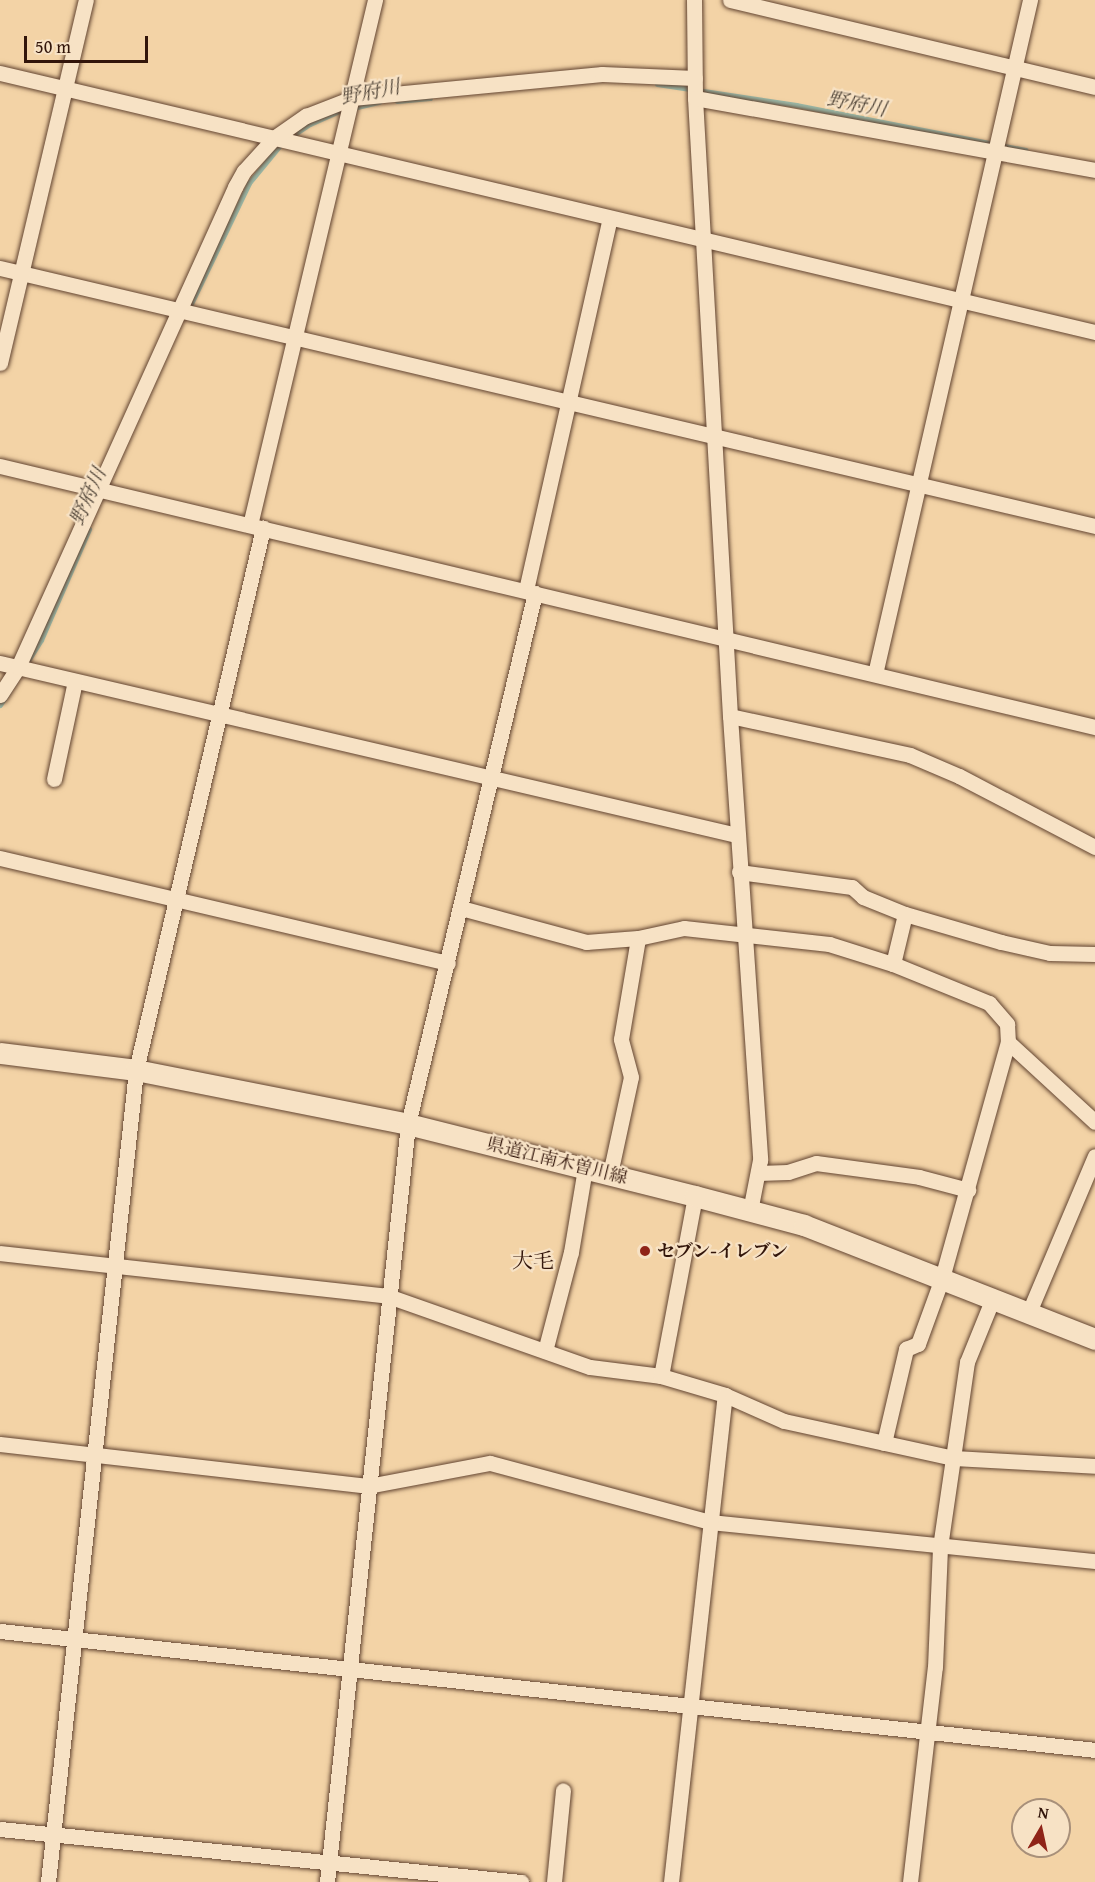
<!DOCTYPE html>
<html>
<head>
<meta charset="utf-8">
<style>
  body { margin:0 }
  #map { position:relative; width:1095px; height:1882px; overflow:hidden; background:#f3d3a6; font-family:"Gentium Book Plus","Noto Serif JP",serif }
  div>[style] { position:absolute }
  .stream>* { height:5px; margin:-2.5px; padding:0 2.5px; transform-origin:2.5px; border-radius:2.5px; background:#9bb8a7 }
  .roads { filter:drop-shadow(0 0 2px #624431) drop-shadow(0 0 2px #624431) }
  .minor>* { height:15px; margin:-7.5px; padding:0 7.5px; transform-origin:7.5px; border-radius:7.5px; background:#f7e2c5 }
  .secondary>* { height:21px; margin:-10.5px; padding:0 10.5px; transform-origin:10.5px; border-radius:10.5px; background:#f7e2c5 }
  .dots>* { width:16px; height:16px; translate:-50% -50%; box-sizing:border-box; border:3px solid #f7e2c5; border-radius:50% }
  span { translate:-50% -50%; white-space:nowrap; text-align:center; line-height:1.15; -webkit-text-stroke:4.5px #f7e2c5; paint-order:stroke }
  .street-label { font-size:18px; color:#32150a }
  .poi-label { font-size:18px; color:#32150a; font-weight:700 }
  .left { translate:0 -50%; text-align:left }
  .water-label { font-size:20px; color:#524639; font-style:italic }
  .quarter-label { font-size:21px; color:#32150a }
  .north { position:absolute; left:1011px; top:1798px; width:60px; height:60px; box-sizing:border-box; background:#f7e2c5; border:2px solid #a8907a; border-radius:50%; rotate:9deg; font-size:16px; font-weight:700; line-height:24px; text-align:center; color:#32150a }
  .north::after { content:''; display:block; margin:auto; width:21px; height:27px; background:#8f2418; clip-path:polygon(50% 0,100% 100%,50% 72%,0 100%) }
  .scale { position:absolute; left:24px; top:36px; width:124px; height:27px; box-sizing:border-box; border:3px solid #32150a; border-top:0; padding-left:8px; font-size:18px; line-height:21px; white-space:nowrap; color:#32150a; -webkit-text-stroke:4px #f7e2c5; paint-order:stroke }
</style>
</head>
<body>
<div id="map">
  <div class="stream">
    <div style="left:657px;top:84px;width:141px;rotate:8.6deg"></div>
    <div style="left:796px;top:105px;width:234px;rotate:11.1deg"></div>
    <div style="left:397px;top:101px;width:33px;rotate:-5deg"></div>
    <div style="left:353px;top:108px;width:27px;rotate:-13deg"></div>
    <div style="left:289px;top:138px;width:25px;rotate:-34deg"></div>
    <div style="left:310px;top:124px;width:37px;rotate:-24deg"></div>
    <div style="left:188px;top:310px;width:141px;rotate:-64.3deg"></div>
    <div style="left:249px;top:183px;width:50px;rotate:-50.6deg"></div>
    <div style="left:0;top:705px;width:77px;rotate:-57.8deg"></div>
    <div style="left:41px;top:640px;width:121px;rotate:-66.6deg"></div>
  </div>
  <div class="roads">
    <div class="minor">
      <div style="left:694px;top:0;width:98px;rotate:89.4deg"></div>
      <div style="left:695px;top:98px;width:619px;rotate:86.76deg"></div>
      <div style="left:730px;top:716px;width:445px;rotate:86.1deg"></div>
      <div style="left:760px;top:1160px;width:52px;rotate:101.1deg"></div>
      <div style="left:730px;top:0;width:375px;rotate:13.4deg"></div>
      <div style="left:0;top:73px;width:1125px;rotate:13.31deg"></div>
      <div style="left:695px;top:98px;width:406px;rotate:10.2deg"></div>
      <div style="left:0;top:268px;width:1125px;rotate:13.26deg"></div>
      <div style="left:0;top:363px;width:373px;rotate:-76.7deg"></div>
      <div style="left:0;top:466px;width:1126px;rotate:13.41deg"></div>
      <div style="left:250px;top:525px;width:540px;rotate:-76.61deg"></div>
      <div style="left:526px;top:590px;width:381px;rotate:-77.3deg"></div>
      <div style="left:0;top:663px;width:757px;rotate:13.14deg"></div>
      <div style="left:875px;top:674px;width:692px;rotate:-77.05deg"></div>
      <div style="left:0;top:695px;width:33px;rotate:-57deg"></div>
      <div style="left:18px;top:667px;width:527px;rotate:-65.67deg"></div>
      <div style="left:235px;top:187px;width:18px;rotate:-61deg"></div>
      <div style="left:244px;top:171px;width:45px;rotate:-47.7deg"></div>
      <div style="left:274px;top:138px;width:39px;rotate:-35deg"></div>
      <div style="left:306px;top:116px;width:49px;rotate:-21.4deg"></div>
      <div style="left:352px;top:98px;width:251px;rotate:-5.5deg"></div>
      <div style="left:602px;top:74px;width:93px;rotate:2.5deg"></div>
      <div style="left:730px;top:716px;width:184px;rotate:12.2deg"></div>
      <div style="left:910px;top:755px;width:53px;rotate:23.2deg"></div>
      <div style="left:959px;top:776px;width:153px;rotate:27.6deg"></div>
      <div style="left:54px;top:779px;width:100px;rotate:-77.9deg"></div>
      <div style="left:0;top:858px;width:460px;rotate:13.2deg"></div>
      <div style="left:739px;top:872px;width:114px;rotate:7.6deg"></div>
      <div style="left:852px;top:887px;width:15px;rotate:42deg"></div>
      <div style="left:863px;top:897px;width:45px;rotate:22deg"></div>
      <div style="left:905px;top:914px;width:100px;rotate:16.3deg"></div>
      <div style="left:1001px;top:942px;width:50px;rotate:12.7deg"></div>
      <div style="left:1050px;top:953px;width:45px;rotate:1.3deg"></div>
      <div style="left:461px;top:908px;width:130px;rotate:15.2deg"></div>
      <div style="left:586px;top:942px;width:52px;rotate:-4.4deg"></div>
      <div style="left:638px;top:938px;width:47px;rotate:-12.3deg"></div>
      <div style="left:684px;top:928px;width:146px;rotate:6.3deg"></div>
      <div style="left:829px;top:944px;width:67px;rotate:17.4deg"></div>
      <div style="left:893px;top:964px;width:104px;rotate:22.1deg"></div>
      <div style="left:989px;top:1003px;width:28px;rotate:49deg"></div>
      <div style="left:1007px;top:1024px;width:18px;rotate:87deg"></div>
      <div style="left:1008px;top:1042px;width:118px;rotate:42.6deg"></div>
      <div style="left:893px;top:964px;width:51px;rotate:-76.5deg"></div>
      <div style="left:758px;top:1173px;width:30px;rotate:-2deg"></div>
      <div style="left:788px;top:1172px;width:29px;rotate:-18deg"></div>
      <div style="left:816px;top:1163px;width:104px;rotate:7.7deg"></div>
      <div style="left:919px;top:1177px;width:51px;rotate:14.9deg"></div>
      <div style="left:610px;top:1174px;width:99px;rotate:-77.8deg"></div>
      <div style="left:631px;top:1077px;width:39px;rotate:-105deg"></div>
      <div style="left:621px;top:1039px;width:102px;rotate:-80.4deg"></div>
      <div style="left:0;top:1253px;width:390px;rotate:6.3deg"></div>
      <div style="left:388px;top:1296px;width:214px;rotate:19.4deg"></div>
      <div style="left:590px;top:1367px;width:72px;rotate:7.2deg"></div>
      <div style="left:661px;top:1376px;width:67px;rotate:16.5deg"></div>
      <div style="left:725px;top:1395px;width:64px;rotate:23.8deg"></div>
      <div style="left:784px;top:1421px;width:174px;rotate:12.3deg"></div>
      <div style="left:954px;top:1458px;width:141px;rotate:3.2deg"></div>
      <div style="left:1029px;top:1312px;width:169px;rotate:-67.1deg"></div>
      <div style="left:545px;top:1351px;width:102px;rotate:-75.3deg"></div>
      <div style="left:571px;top:1252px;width:85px;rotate:-80.5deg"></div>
      <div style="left:661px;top:1376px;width:183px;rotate:-79.3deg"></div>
      <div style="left:884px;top:1443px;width:97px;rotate:-76.8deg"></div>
      <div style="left:906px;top:1349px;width:13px;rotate:-23deg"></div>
      <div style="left:918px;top:1344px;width:70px;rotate:-70deg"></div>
      <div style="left:942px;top:1278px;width:245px;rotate:-74.4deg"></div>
      <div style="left:0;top:1444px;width:370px;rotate:6.5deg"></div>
      <div style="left:368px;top:1486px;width:124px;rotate:-10.7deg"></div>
      <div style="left:490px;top:1463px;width:228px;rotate:15deg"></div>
      <div style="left:710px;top:1522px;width:387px;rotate:5.8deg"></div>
      <div style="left:0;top:1631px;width:1101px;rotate:6.2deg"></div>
      <div style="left:0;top:1829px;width:524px;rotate:5.81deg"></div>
      <div style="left:48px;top:1882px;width:817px;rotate:-83.81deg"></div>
      <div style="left:136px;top:1070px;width:557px;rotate:-76.81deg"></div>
      <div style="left:327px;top:1882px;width:762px;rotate:-83.9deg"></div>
      <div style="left:408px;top:1124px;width:546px;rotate:-76.55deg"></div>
      <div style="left:554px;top:1882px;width:92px;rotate:-84.4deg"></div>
      <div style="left:671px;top:1882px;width:490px;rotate:-83.7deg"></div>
      <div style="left:910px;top:1882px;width:216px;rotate:-83.4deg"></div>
      <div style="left:935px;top:1667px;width:120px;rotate:-87.6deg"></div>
      <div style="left:940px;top:1547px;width:187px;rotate:-81.7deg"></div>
      <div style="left:967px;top:1362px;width:69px;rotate:-67.9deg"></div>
    </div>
    <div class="secondary">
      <div style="left:0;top:1053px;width:137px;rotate:7.1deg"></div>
      <div style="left:136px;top:1070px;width:277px;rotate:11.2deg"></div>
      <div style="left:408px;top:1124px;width:296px;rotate:14.1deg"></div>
      <div style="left:695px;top:1196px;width:113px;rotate:14.9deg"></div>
      <div style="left:804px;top:1225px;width:313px;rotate:21.4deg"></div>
    </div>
  </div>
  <div class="dots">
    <div style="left:645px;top:1251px;background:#8f2418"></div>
  </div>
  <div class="street-label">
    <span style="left:557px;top:1161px;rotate:14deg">県道江南木曽川線</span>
  </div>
  <div class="poi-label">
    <span class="left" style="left:657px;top:1251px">セブン-イレブン</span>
  </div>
  <div class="water-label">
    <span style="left:370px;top:91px;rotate:-11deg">野府川</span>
    <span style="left:857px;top:103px;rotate:11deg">野府川</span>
    <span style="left:87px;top:496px;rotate:-66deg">野府川</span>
  </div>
  <div class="quarter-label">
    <span style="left:533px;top:1261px">大毛</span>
  </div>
  <div class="north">N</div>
  <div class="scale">50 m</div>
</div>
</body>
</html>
